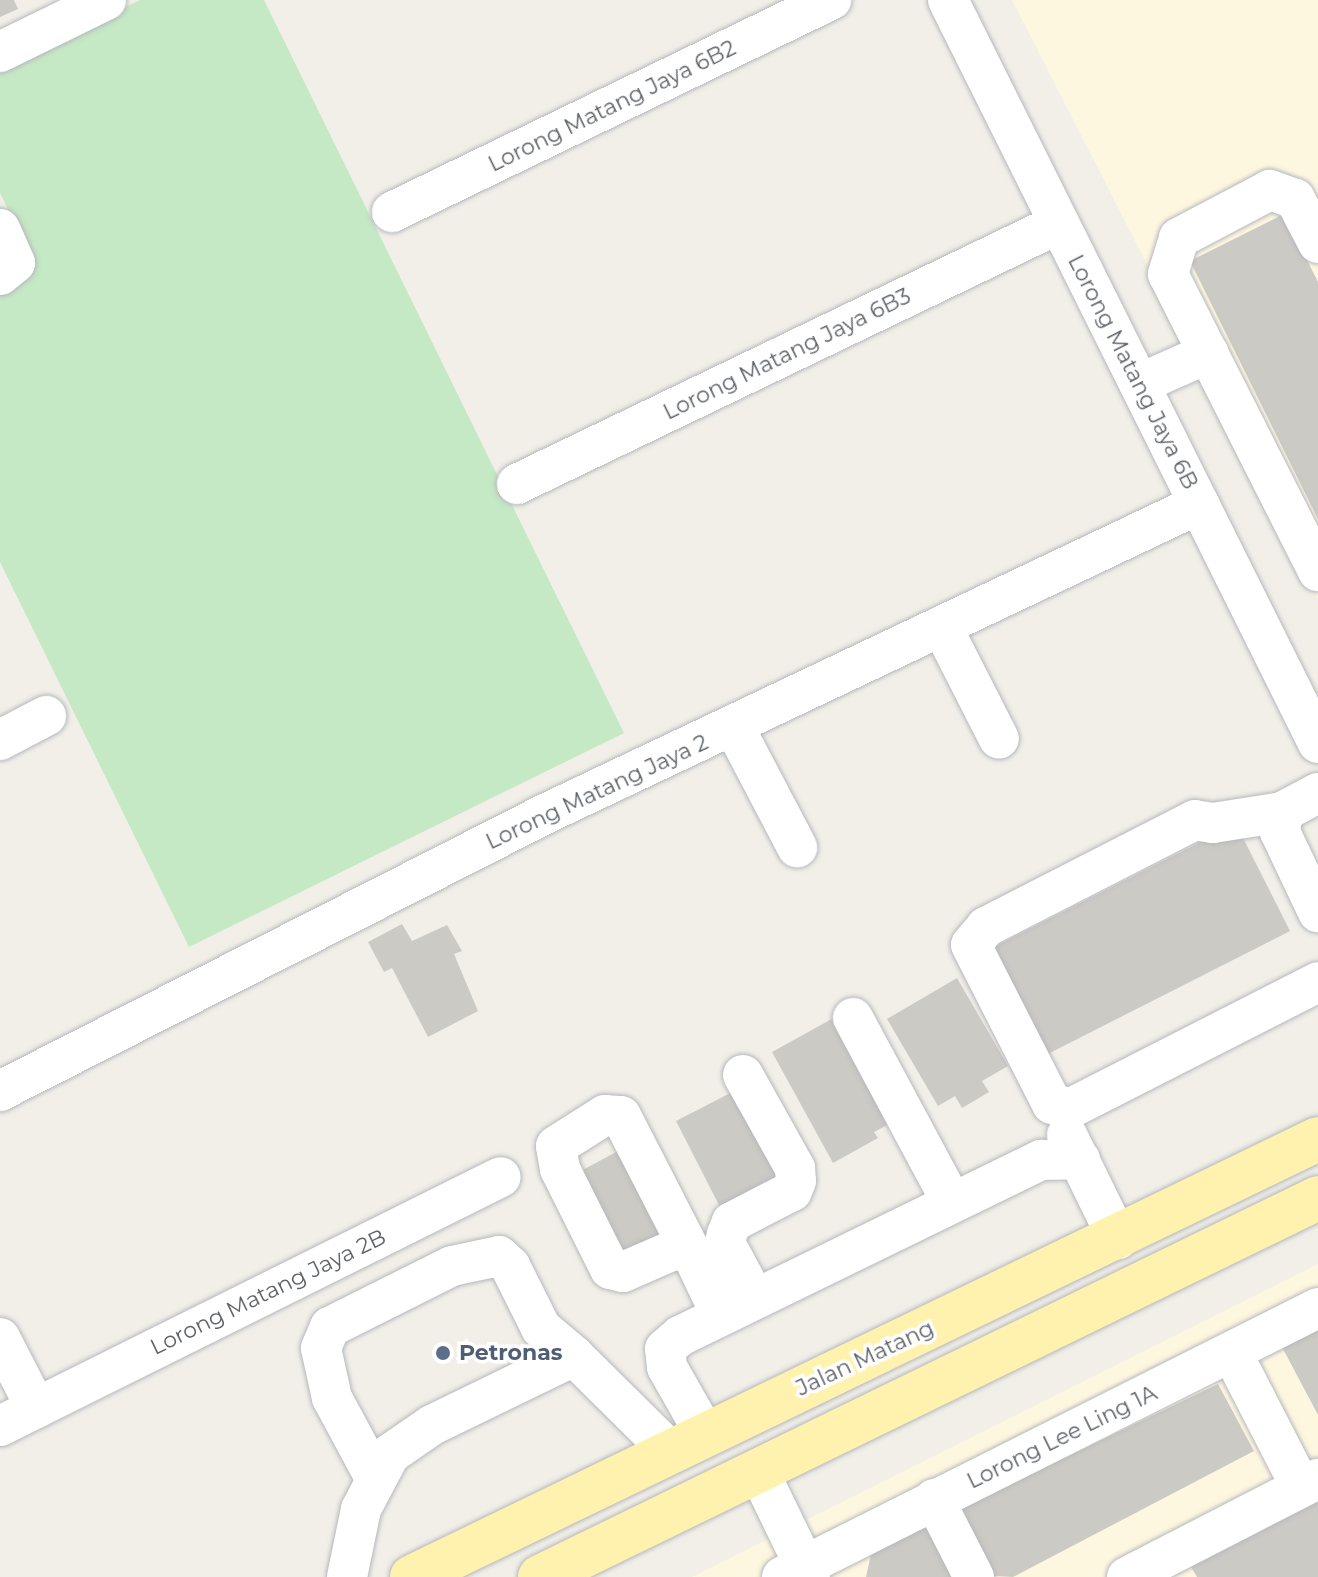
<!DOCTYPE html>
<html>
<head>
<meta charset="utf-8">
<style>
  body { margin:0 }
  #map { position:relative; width:1318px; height:1577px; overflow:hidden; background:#f1efe8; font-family:Montserrat,sans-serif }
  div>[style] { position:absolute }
  .commercial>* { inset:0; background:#fef7e0 }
  .green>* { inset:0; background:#c5e8c5 }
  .building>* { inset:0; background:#cccac5 }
  .roads { filter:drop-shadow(0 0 2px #b5b8bc) drop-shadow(0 0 2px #b5b8bc) }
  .minor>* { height:40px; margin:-20px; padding:0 20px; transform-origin:20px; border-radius:20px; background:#fff }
  .major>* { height:44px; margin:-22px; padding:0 22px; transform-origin:22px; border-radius:22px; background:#fff2af }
  .dots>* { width:22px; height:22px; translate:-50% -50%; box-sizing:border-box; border:4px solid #fff; border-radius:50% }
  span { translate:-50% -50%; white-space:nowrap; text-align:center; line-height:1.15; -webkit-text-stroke:7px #fff; paint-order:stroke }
  .street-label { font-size:22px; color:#5f6368 }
  .service-label { font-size:22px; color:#4e5e75; font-weight:700 }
  .left { translate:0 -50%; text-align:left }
</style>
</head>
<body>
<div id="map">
  <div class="commercial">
    <div style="clip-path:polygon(1012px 0,1318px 0,1318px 599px)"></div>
    <div style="clip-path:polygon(1318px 1264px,1318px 1577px,692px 1577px)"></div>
  </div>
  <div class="green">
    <div style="clip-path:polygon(140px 0,264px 0,624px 733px,189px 947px,0 562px,0 284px,36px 266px,0 193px,0 69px)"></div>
  </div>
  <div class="building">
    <div style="clip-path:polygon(0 0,14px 0,18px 9px,0 17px)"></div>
    <div style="clip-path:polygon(1284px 214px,1318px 282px,1318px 519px,1190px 261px)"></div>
    <div style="clip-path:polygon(1236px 824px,1290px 931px,1040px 1058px,986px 951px)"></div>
    <div style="clip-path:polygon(402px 924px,412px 941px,447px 925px,462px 951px,454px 954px,478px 1011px,428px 1037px,392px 968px,384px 972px,368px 942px)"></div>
    <div style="clip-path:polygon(957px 978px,1008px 1066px,982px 1081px,989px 1092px,962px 1108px,955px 1096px,938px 1106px,887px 1019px)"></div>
    <div style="clip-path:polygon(839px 1015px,897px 1120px,874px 1132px,878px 1138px,833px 1163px,772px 1052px)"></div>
    <div style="clip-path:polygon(742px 1087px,788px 1178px,722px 1211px,676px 1121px)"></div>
    <div style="clip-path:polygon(629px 1145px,678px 1237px,617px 1270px,568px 1178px)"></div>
    <div style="clip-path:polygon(1318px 1329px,1318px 1415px,1282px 1347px)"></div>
    <div style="clip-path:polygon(1218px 1384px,1254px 1451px,1013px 1577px,994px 1576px,959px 1509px)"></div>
    <div style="clip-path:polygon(1318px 1502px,1318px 1577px,1197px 1577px,1191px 1567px)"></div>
    <div style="clip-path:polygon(930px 1524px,958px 1577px,866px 1577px,871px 1554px)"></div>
  </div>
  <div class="roads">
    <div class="minor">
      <div style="left:948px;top:0;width:830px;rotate:63.53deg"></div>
      <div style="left:0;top:52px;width:118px;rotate:-26.1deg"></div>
      <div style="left:392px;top:212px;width:488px;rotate:-25.8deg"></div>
      <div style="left:0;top:229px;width:37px;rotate:66deg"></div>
      <div style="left:15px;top:263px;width:19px;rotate:141deg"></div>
      <div style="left:1318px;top:243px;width:50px;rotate:-117.6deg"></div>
      <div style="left:1295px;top:199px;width:27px;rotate:-160deg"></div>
      <div style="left:1270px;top:190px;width:103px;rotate:152.2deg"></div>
      <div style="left:1179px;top:238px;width:38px;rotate:107deg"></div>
      <div style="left:1168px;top:274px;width:333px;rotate:63.2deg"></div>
      <div style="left:1141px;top:383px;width:74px;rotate:-23.8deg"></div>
      <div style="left:517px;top:484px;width:600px;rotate:-25.67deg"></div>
      <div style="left:943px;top:629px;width:123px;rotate:63deg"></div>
      <div style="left:734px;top:727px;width:136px;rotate:62.3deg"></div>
      <div style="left:0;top:740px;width:52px;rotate:-27.6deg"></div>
      <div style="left:1318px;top:793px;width:40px;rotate:152deg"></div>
      <div style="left:1283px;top:812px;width:20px;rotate:99deg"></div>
      <div style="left:1280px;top:832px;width:89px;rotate:64.6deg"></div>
      <div style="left:1283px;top:812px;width:71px;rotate:171.1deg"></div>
      <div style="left:1213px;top:823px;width:18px;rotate:-171deg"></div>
      <div style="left:1195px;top:820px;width:235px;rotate:152.9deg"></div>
      <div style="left:986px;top:927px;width:23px;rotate:130deg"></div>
      <div style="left:971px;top:945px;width:178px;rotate:63deg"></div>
      <div style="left:1052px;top:1104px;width:19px;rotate:12deg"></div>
      <div style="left:1071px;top:1108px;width:277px;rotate:-27deg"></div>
      <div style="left:853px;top:1018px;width:208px;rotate:61.8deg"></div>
      <div style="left:743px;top:1075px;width:107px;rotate:60.8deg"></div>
      <div style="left:795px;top:1168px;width:13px;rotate:86deg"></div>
      <div style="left:796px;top:1181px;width:11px;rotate:112deg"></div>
      <div style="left:792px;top:1191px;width:68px;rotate:152.7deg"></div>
      <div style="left:732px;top:1222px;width:13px;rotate:113deg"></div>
      <div style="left:727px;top:1234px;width:9px;rotate:103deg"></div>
      <div style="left:725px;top:1243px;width:61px;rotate:61.8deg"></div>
      <div style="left:0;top:1091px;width:611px;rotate:-26.94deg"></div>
      <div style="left:545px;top:814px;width:724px;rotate:-25.36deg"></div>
      <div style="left:1067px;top:1135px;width:116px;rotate:63.9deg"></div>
      <div style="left:692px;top:1254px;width:17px;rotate:-163deg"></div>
      <div style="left:676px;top:1249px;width:58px;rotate:156.5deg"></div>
      <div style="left:623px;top:1272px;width:13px;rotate:-167deg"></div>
      <div style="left:610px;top:1269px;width:112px;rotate:-116.6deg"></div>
      <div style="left:560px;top:1169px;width:23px;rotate:-100deg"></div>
      <div style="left:556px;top:1146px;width:58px;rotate:-32.3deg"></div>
      <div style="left:605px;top:1115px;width:16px;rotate:4deg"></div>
      <div style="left:621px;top:1116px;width:155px;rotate:62.8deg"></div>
      <div style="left:692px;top:1254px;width:65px;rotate:64.6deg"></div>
      <div style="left:0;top:1338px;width:79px;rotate:62.8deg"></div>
      <div style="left:1232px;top:1353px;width:151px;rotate:62.8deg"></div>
      <div style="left:0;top:1426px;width:559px;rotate:-26.43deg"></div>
      <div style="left:705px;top:1434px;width:77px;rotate:-119.6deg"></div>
      <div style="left:667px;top:1367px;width:18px;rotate:-96deg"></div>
      <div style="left:665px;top:1349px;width:20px;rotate:-41deg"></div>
      <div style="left:680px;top:1336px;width:402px;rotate:-26deg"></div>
      <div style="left:1041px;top:1160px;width:39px;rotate:-1deg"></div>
      <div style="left:758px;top:1470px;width:119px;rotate:64.1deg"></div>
      <div style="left:374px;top:1476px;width:89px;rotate:-118.3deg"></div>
      <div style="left:332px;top:1398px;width:51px;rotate:-102.4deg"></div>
      <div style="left:321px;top:1348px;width:23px;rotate:-67deg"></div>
      <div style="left:330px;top:1327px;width:136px;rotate:-26.6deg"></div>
      <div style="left:452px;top:1266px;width:48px;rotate:-12deg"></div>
      <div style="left:499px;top:1256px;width:15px;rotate:42deg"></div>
      <div style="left:510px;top:1266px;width:69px;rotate:63.4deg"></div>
      <div style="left:541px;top:1328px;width:43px;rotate:40.3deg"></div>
      <div style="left:934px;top:1499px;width:88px;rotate:62.9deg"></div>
      <div style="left:347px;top:1577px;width:69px;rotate:-78.4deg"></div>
      <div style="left:361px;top:1509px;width:62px;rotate:-62.2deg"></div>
      <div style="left:390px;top:1454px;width:51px;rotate:-34.6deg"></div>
      <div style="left:432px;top:1425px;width:158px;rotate:-25.9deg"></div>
      <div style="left:574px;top:1356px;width:135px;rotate:44.7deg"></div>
      <div style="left:782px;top:1577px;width:600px;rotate:-26.65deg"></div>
      <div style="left:1127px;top:1577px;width:215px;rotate:-27.2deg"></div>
    </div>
    <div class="major">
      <div style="left:412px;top:1577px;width:1006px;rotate:-25.8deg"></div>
      <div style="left:540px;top:1577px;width:865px;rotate:-25.97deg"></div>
    </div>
  </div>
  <div class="dots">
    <div style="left:443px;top:1353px;background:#5c6f8a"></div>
  </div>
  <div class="street-label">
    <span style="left:612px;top:106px;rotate:-26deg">Lorong Matang Jaya 6B2</span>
    <span style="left:787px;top:354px;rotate:-26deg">Lorong Matang Jaya 6B3</span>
    <span style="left:1133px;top:372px;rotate:63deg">Lorong Matang Jaya 6B</span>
    <span style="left:597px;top:792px;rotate:-25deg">Lorong Matang Jaya 2</span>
    <span style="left:268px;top:1292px;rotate:-26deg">Lorong Matang Jaya 2B</span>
    <span style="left:865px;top:1358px;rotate:-25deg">Jalan Matang</span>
    <span style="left:1062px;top:1437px;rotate:-26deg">Lorong Lee Ling 1A</span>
  </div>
  <div class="service-label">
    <span class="left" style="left:459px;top:1353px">Petronas</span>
  </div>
</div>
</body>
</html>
